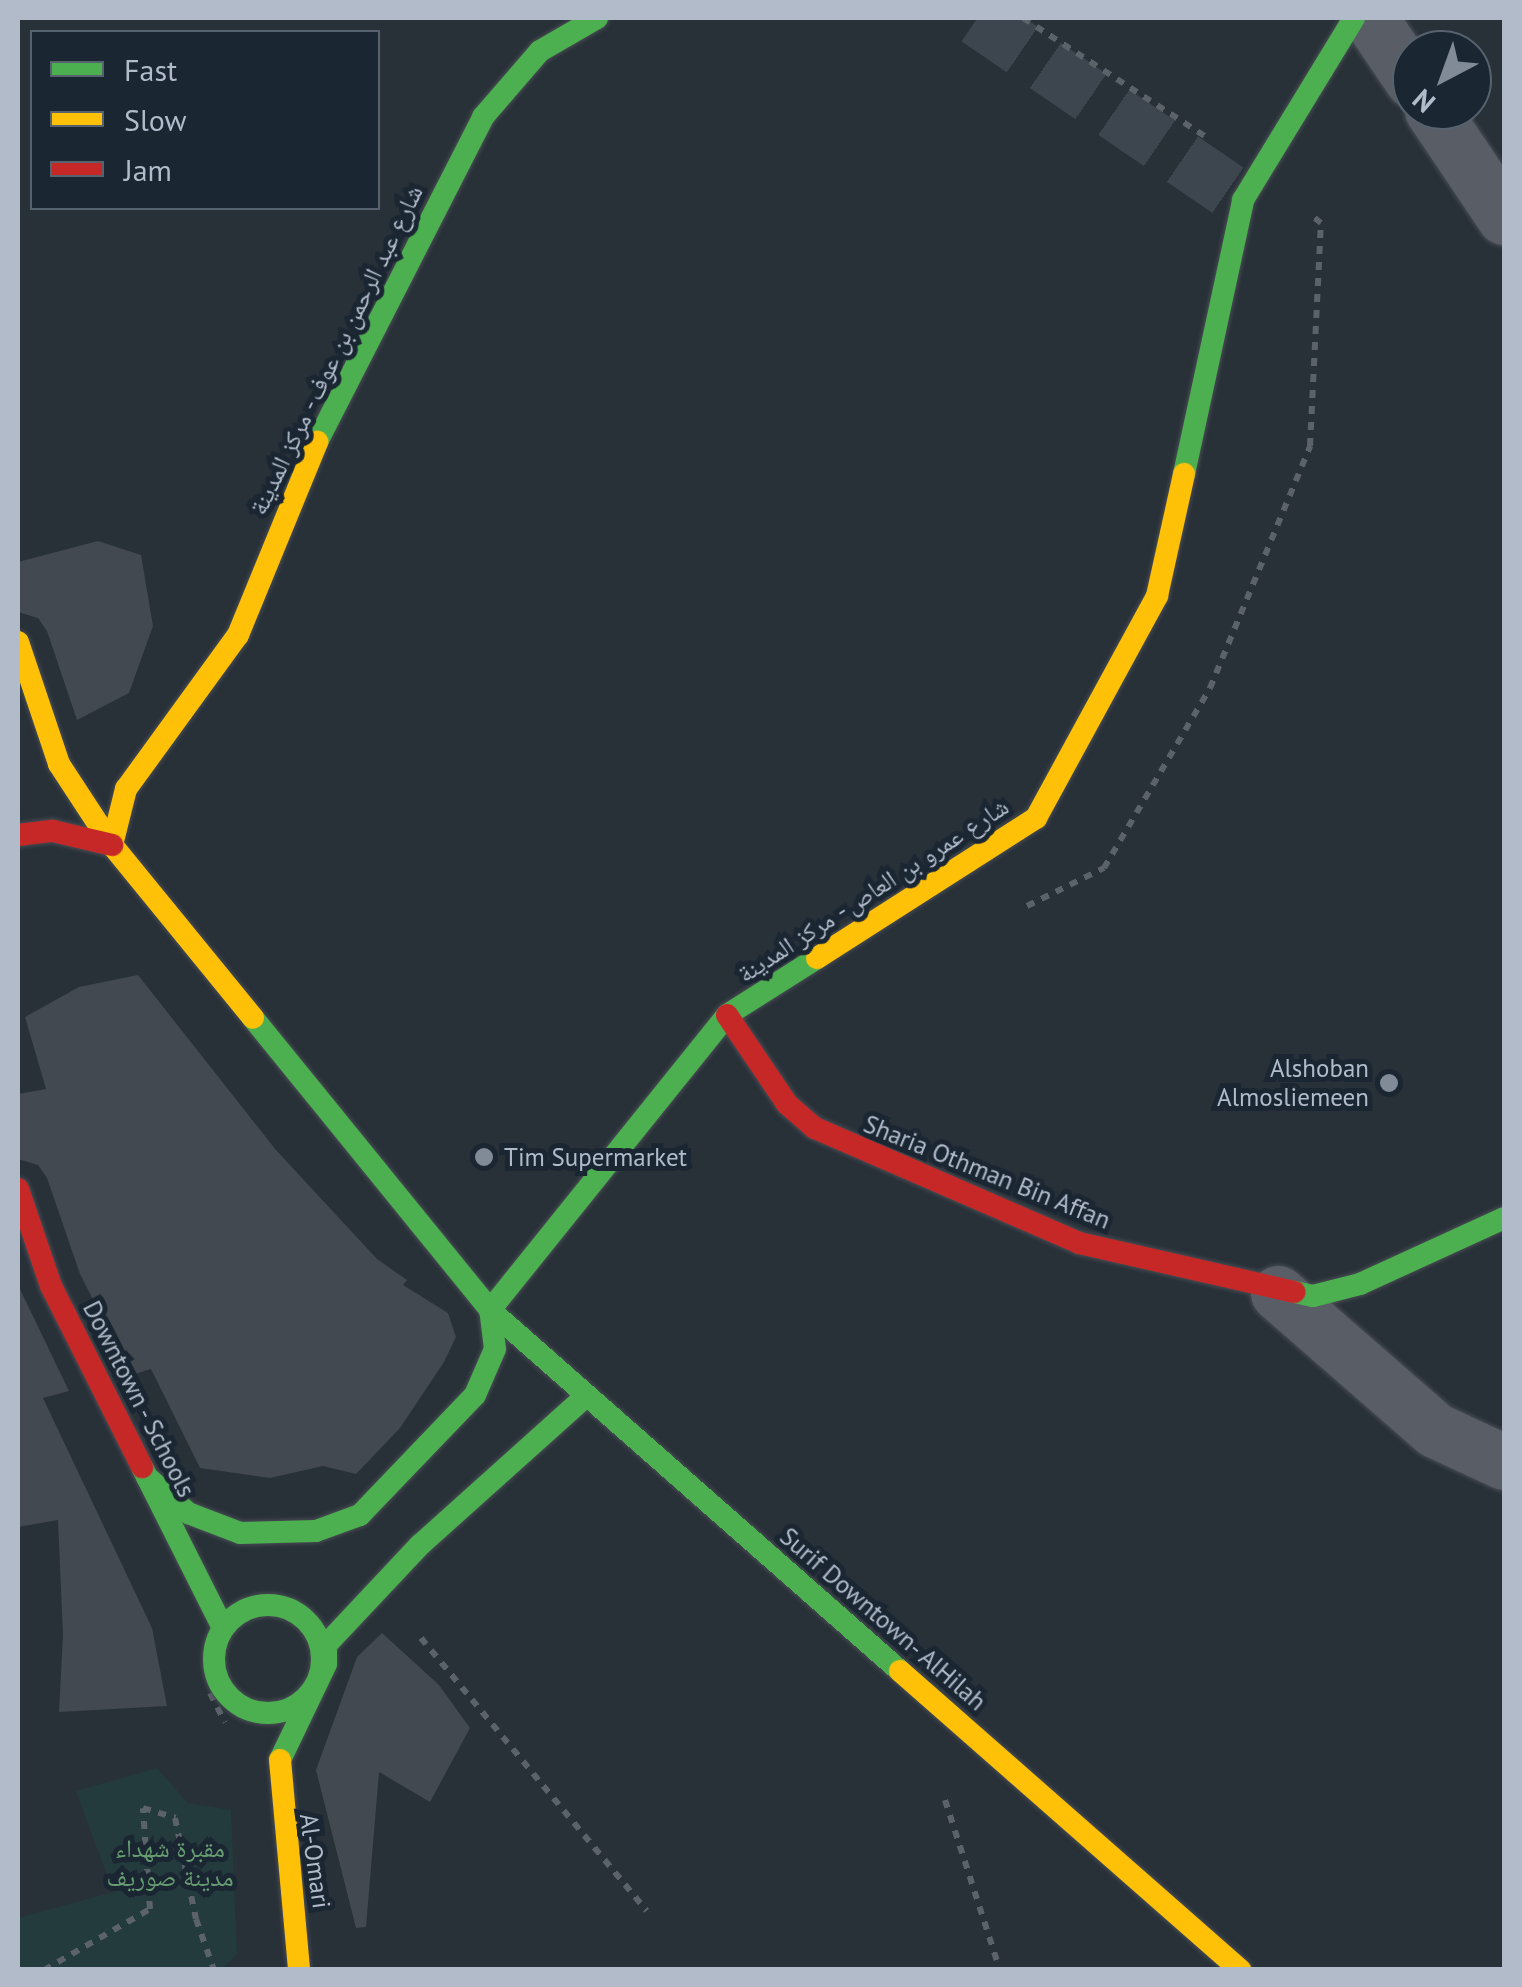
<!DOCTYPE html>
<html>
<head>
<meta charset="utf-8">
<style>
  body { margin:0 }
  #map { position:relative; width:1522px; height:1987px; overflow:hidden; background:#283038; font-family:"PT Sans","Noto Naskh Arabic",sans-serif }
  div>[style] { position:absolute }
  .green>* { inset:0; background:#243b3e }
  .building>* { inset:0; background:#424950 }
  .secondary-tunnel>* { height:55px; margin-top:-27.5px; transform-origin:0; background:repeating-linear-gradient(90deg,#3d454e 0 55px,transparent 0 83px) }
  .path>* { height:6px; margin-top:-3px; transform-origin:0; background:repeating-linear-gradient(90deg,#5b6269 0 8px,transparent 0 16px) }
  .roads { filter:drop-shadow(0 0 2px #474c52) drop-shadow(0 0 2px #474c52) }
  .street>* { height:55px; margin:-27.5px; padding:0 27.5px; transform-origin:27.5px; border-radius:27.5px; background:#585d66 }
  .fast>* { height:22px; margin:-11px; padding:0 11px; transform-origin:11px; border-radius:11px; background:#4caf50 }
  .fast>.ring { margin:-11px; padding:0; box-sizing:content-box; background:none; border:22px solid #4caf50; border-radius:50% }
  .slow>* { height:22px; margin:-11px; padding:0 11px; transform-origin:11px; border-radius:11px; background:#ffc107 }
  .jam>* { height:22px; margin:-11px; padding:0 11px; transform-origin:11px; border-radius:11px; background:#c62828 }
  .dots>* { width:28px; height:28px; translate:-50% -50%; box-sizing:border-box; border:5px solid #1b2633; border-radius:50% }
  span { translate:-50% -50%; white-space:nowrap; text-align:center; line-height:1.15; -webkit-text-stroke:10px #1b2633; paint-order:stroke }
  .street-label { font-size:25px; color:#b1bbca }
  .poi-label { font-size:25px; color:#b1bbca }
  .right { translate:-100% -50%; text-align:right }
  .left { translate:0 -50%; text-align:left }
  .park-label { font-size:25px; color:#669d71 }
  .frame { position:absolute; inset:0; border:20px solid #b1bbca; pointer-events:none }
  .legend { position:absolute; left:30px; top:30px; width:350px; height:180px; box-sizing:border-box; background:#1b2633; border:2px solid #57626f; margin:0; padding:12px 18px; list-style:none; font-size:30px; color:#b1bbca }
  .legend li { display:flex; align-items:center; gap:20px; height:50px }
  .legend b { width:50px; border:2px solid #57626f }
  .north { position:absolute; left:1392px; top:30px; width:100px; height:100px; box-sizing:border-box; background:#1b2633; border:2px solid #57626f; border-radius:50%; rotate:221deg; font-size:28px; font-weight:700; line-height:40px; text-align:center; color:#b1bbca }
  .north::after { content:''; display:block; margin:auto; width:35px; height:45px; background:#818a97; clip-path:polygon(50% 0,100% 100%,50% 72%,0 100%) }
</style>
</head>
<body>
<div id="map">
  <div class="green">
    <div style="clip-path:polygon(157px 1768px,188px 1803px,231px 1810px,237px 1954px,222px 1969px,18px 1969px,18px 1918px,113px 1892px,76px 1791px)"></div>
  </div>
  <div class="building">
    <div style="clip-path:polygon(98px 541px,141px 555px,153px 626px,129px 693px,77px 720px,47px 631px,38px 618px,18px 612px,18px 562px)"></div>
    <div style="clip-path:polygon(138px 975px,276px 1150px,377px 1259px,407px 1280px,403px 1285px,448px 1313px,456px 1337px,444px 1362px,400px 1428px,356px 1474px,323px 1466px,270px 1478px,200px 1468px,151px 1369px,131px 1375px,80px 1274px,47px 1178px,38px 1165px,18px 1159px,18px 1094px,46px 1089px,25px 1017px,79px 987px)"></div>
    <div style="clip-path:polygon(18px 1285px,69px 1391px,43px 1398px,152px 1628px,167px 1706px,59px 1712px,63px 1635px,58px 1520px,18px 1527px)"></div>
    <div style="clip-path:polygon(382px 1633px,439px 1685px,470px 1728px,430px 1802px,379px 1772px,366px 1927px,356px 1928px,316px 1770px,357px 1657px)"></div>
  </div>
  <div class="secondary-tunnel">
    <div style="left:977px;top:18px;width:322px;rotate:34.4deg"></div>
  </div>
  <div class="path">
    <div style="left:1023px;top:18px;width:217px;rotate:33deg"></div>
    <div style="left:1027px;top:906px;width:86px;rotate:-26.3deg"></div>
    <div style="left:1104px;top:868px;width:209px;rotate:-59.5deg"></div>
    <div style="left:1210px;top:688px;width:262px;rotate:-67.5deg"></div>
    <div style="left:1310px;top:446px;width:223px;rotate:-87.2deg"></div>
    <div style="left:1321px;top:223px;width:13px;rotate:-141deg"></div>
    <div style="left:421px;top:1638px;width:354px;rotate:50.4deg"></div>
    <div style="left:210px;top:1693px;width:33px;rotate:63deg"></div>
    <div style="left:945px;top:1800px;width:179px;rotate:72.1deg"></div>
    <div style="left:44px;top:1970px;width:122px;rotate:-29.9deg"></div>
    <div style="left:150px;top:1909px;width:101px;rotate:-94deg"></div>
    <div style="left:143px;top:1808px;width:34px;rotate:17deg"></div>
    <div style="left:175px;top:1818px;width:103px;rotate:78.3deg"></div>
    <div style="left:196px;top:1919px;width:54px;rotate:70.6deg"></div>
  </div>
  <div class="roads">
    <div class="street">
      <div style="left:1370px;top:18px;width:75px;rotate:55.9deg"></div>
      <div style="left:1432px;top:110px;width:129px;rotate:56.1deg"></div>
      <div style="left:1278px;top:1293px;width:208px;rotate:41.1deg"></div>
      <div style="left:1435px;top:1430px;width:76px;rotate:24.9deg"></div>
    </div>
    <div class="fast">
      <div style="left:317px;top:442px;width:365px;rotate:-62.9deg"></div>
      <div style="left:483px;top:117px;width:87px;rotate:-49.2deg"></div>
      <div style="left:540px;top:51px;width:66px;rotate:-30.1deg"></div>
      <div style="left:1184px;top:474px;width:280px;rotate:-77.8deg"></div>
      <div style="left:1243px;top:200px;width:213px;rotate:-58.6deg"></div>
      <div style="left:253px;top:1018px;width:376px;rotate:50.9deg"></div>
      <div style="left:490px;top:1310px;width:546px;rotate:41.36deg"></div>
      <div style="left:1295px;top:1292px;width:18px;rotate:13deg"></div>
      <div style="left:1313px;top:1296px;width:49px;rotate:-14.3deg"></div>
      <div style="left:1360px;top:1284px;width:158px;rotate:-24.6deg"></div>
      <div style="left:490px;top:1310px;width:378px;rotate:-51.2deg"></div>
      <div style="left:727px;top:1015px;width:107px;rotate:-32.3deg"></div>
      <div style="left:142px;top:1467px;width:180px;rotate:63.3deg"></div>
      <div style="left:147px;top:1477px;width:55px;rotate:41.3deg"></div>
      <div style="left:188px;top:1513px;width:56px;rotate:21deg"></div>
      <div style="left:240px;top:1533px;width:76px;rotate:-1.5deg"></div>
      <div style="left:316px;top:1531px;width:47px;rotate:-20deg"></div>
      <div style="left:360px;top:1515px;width:166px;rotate:-46.2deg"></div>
      <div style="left:475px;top:1395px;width:50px;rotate:-66.5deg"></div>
      <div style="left:495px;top:1349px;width:39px;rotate:-97deg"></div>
      <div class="ring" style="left:214px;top:1605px;width:86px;height:86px"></div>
      <div style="left:280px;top:1760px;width:106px;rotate:-64.4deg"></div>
      <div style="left:326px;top:1664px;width:19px;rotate:-90deg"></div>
      <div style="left:326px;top:1645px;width:137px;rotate:-46.8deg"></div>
      <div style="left:420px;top:1545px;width:223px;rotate:-41.9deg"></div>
    </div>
    <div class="slow">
      <div style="left:18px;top:642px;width:129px;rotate:71.4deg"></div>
      <div style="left:59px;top:764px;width:97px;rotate:56.8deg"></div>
      <div style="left:112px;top:845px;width:223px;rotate:50.8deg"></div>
      <div style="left:112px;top:845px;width:58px;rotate:-76deg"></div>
      <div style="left:126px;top:789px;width:190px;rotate:-54deg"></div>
      <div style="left:238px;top:635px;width:209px;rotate:-67.7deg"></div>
      <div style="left:817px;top:958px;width:260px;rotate:-32.6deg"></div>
      <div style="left:1036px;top:818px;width:253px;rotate:-61.4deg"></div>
      <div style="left:1157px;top:596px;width:125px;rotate:-77.5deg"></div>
      <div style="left:900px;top:1671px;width:453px;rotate:41.3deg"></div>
      <div style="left:280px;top:1760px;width:211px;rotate:84.8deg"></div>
    </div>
    <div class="jam">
      <div style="left:18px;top:835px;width:35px;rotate:-7deg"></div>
      <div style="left:53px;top:831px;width:61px;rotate:13.3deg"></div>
      <div style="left:727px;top:1015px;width:107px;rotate:56deg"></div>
      <div style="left:787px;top:1104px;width:37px;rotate:41deg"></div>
      <div style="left:815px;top:1128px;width:288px;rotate:23.5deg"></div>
      <div style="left:1079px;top:1243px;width:221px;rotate:12.8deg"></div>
      <div style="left:18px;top:1189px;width:102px;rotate:71.2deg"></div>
      <div style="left:51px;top:1286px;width:203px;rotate:63.3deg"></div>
    </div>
  </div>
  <div class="dots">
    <div style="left:1389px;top:1083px;background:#818a97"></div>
    <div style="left:484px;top:1157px;background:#818a97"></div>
  </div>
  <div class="street-label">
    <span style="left:336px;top:350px;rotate:-64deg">شارع عبد الرحمن بن عوف - مركز المدينة</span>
    <span style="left:873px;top:890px;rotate:-33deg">شارع عمرو بن العاص - مركز المدينة</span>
    <span style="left:987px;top:1172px;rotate:22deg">Sharia Othman Bin Affan</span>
    <span style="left:139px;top:1399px;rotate:63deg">Downtown - Schools</span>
    <span style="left:883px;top:1619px;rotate:41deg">Surif Downtown- AlHilah</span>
    <span style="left:315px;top:1861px;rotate:82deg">Al-Omari</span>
  </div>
  <div class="poi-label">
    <span class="right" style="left:1369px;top:1083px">Alshoban<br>Almosliemeen</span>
    <span class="left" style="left:504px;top:1157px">Tim Supermarket</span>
  </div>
  <div class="park-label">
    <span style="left:170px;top:1863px">مقبرة شهداء<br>مدينة صوريف</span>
  </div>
  <div class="frame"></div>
  <ul class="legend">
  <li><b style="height:12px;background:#4caf50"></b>Fast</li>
  <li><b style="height:12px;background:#ffc107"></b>Slow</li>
  <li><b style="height:12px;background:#c62828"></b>Jam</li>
  </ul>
  <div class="north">N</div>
</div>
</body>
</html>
